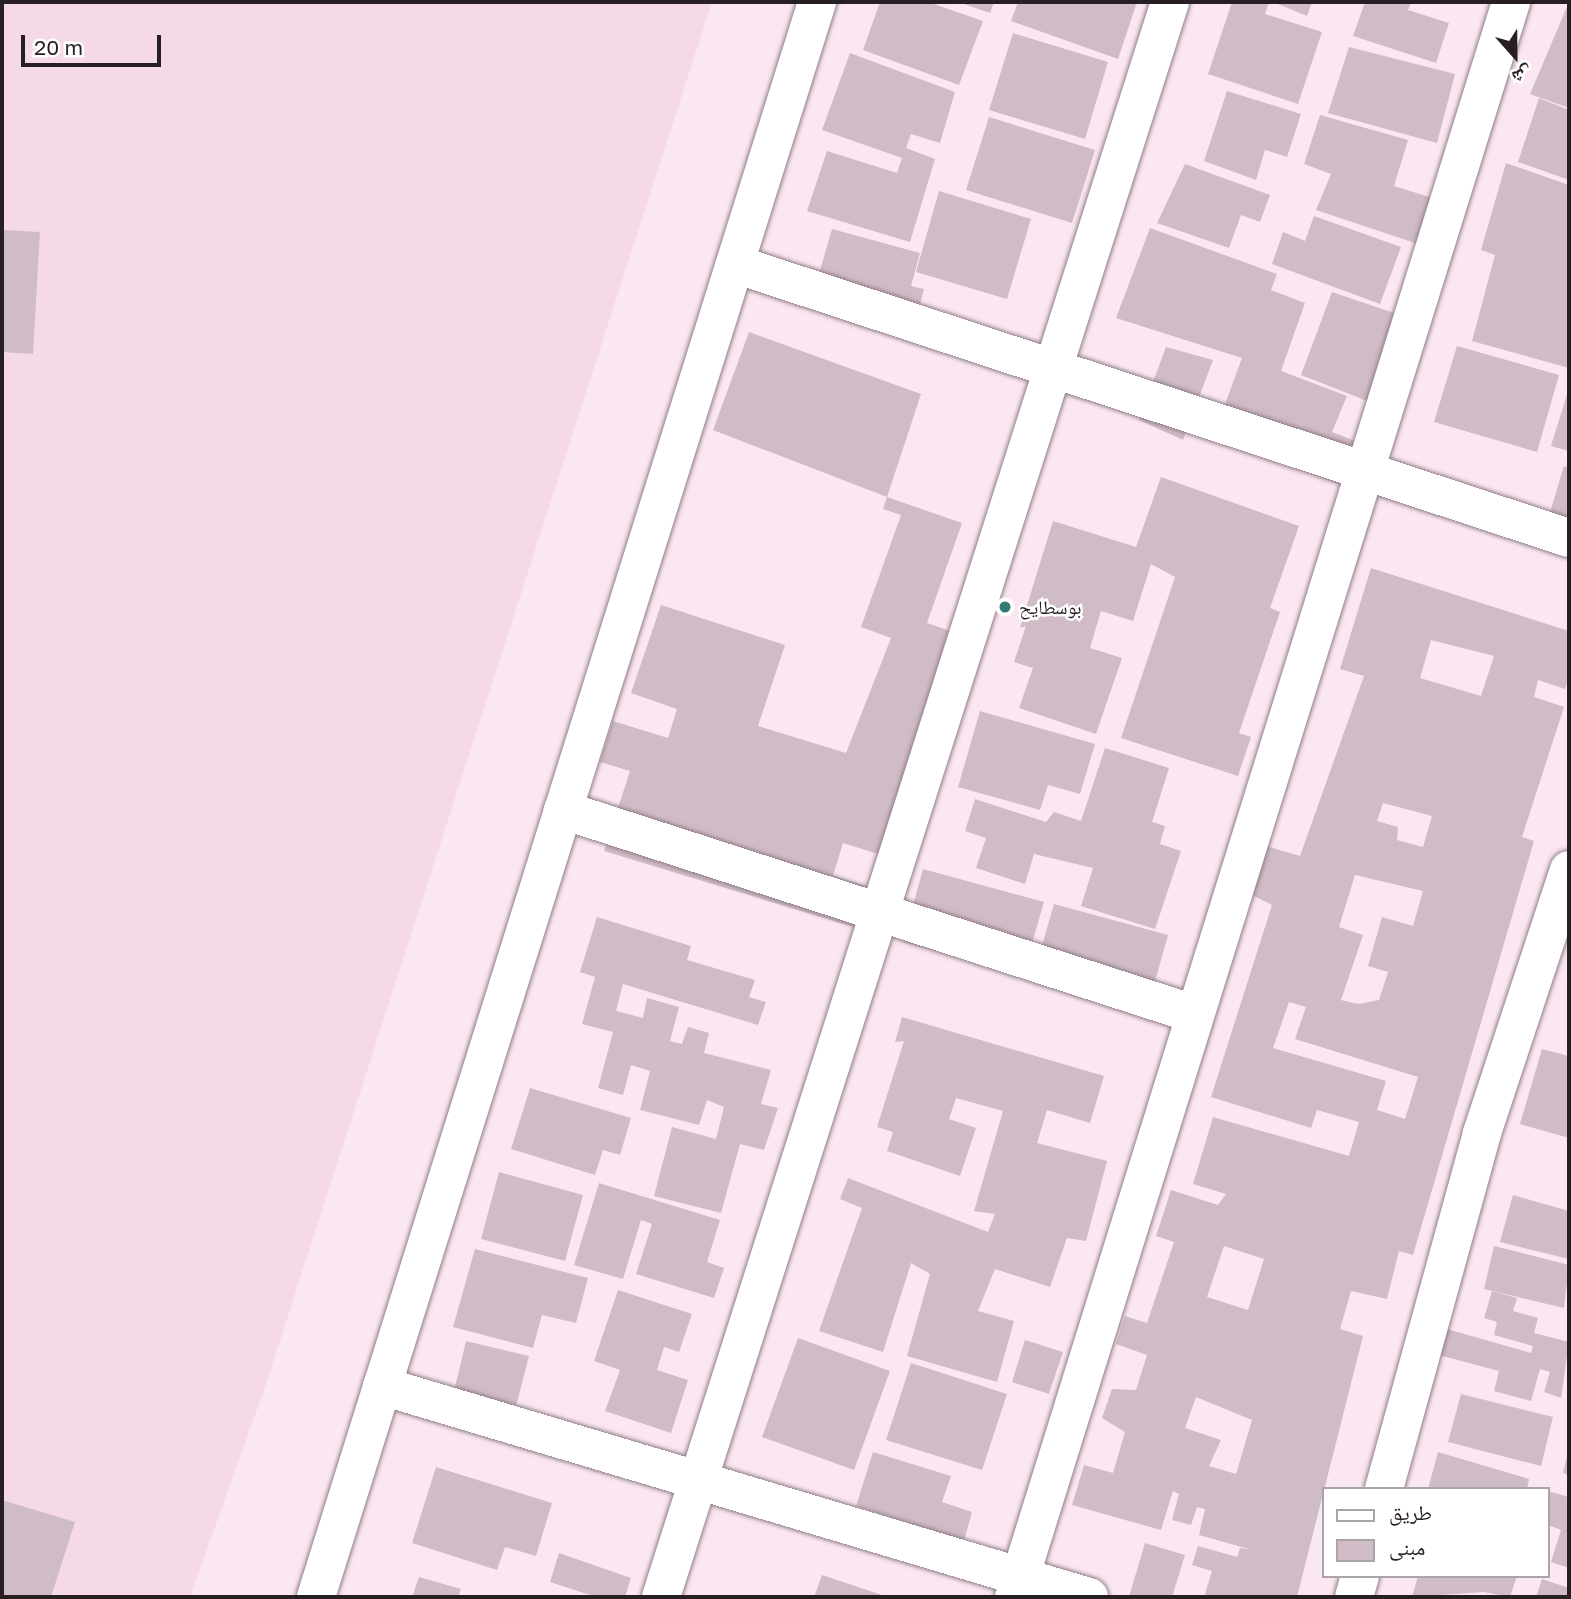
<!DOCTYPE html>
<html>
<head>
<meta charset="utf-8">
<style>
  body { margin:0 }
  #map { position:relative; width:1571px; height:1599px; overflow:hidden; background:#fbe7f2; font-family:"Golos Text","Noto Naskh Arabic",sans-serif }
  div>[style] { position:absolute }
  .built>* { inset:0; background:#f5d9e9 }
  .building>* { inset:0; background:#d0bcc7 }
  .roads { filter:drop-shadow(0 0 2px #8f7d87) drop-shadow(0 0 2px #8f7d87) }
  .minor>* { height:38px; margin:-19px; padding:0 19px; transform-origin:19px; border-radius:19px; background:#fff }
  .dots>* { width:19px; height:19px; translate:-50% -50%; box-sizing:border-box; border:4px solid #fff; border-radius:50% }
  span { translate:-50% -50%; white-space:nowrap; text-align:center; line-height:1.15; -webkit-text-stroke:5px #fff; paint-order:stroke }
  .poi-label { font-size:19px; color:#271f23 }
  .left { translate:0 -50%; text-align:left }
  .frame { position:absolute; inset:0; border:4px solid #271f23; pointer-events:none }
  .legend { position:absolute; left:1322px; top:1487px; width:228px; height:91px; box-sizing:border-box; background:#fff; border:2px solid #a9a5a7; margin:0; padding:9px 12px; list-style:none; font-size:21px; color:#271f23 }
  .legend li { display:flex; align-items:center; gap:14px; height:35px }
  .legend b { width:35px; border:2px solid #a9a5a7 }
  .north { position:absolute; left:1480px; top:21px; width:70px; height:70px; -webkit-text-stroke:5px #fff; paint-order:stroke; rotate:159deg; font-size:19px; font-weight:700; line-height:28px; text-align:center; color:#271f23 }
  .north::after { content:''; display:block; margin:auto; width:24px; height:32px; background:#271f23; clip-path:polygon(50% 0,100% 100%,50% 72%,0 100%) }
  .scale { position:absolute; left:21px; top:35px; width:140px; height:32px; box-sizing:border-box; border:4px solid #271f23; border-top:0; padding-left:9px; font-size:21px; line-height:24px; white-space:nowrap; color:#271f23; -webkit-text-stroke:5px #fff; paint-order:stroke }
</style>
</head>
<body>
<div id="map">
  <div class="built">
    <div style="clip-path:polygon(2px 2px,712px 2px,265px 1387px,190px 1597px,2px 1597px)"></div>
  </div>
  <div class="building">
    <div style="clip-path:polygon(880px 2px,928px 2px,983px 21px,959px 85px,863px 50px)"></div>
    <div style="clip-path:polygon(958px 2px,994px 2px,990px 13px)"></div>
    <div style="clip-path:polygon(1018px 2px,1137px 2px,1118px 59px,1011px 21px)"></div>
    <div style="clip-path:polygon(1232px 2px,1269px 2px,1265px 14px,1322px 32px,1298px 104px,1208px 74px)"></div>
    <div style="clip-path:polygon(1273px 2px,1312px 2px,1307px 16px)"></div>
    <div style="clip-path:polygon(1365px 2px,1411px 2px,1408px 10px,1449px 23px,1436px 63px,1353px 36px)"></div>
    <div style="clip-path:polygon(1569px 2px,1569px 108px,1530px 94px)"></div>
    <div style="clip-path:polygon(1013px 33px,1108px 62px,1085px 139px,989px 110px)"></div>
    <div style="clip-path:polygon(1349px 47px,1455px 74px,1437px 143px,1328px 113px)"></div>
    <div style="clip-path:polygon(850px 53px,955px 92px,940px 143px,911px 134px,906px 148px,935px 159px,910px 242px,807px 211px,827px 151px,897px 173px,902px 158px,822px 130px)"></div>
    <div style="clip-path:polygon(1227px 91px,1301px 114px,1287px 157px,1265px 150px,1256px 180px,1204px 161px)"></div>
    <div style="clip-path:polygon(1539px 98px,1569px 110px,1569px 180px,1518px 162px)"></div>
    <div style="clip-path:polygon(1320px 115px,1408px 140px,1394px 186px,1439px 200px,1424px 246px,1316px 210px,1331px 174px,1304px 164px)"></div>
    <div style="clip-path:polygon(989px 117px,1095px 150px,1072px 223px,966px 190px)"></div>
    <div style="clip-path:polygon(1506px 163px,1569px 185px,1569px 368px,1472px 341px,1495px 255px,1481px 250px)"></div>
    <div style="clip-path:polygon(1185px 164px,1270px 195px,1260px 222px,1241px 215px,1229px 248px,1157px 223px)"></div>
    <div style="clip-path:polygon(939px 191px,1031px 219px,1007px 299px,916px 272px)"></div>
    <div style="clip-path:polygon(1314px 216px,1401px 247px,1380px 304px,1272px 264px,1283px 232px,1305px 241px)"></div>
    <div style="clip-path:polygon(1150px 228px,1277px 274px,1271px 290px,1305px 303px,1281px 371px,1347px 396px,1332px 432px,1368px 446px,1352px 489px,1213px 437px,1242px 358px,1116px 318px)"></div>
    <div style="clip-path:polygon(832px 229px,920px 253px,911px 286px,924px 289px,914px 327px,812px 298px)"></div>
    <div style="clip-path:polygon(2px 230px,40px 232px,33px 354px,2px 352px)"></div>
    <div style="clip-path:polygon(1332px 292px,1397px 314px,1367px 401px,1301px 375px)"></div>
    <div style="clip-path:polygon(749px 332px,921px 394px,887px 497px,713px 430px)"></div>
    <div style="clip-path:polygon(1457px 346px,1559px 375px,1537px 452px,1434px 422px)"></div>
    <div style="clip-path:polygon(1166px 347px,1213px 360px,1183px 440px,1139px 420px)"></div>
    <div style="clip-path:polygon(1569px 388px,1569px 451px,1551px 446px)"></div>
    <div style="clip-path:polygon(1564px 466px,1569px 468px,1569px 540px,1544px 532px)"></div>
    <div style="clip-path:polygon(1161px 477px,1299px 526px,1270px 608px,1280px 612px,1239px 733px,1251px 737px,1238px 776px,1121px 738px,1175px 577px,1151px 564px,1133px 621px,1101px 611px,1090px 648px,1122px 658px,1096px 734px,1019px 708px,1033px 668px,1014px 662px,1026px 626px,1020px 628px,1053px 521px,1136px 547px)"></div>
    <div style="clip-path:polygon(887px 497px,962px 523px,927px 623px,959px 634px,888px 857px,843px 843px,833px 876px,866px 886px,853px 927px,604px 851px,630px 771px,600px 762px,613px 721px,668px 738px,677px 709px,631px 693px,661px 605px,785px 645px,758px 726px,846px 753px,891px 638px,861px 627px,901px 515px,883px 509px)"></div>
    <div style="clip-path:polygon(evenodd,1371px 568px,1569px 631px,1569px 676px,1565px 689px,1538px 680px,1534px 697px,1564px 707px,1522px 837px,1534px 841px,1413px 1255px,1399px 1251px,1387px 1299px,1351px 1291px,1340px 1329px,1363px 1336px,1297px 1597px,1204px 1597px,1212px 1571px,1192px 1565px,1198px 1546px,1237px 1557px,1240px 1548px,1252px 1550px,1199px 1535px,1205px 1509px,1197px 1507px,1191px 1525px,1172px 1520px,1179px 1494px,1173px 1491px,1161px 1530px,1072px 1505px,1084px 1465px,1113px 1473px,1125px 1432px,1102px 1418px,1112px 1389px,1136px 1390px,1147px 1355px,1116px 1344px,1125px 1316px,1147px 1323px,1174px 1242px,1156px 1236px,1171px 1190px,1218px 1205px,1226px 1194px,1193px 1184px,1213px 1117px,1349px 1156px,1359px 1122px,1317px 1110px,1311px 1128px,1211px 1097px,1272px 905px,1252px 895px,1266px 846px,1300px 856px,1364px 676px,1340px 669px,1371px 568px,1431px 640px,1494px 656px,1481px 696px,1420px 678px,1431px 640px,1371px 568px,1383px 803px,1432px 816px,1423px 847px,1397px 840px,1398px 827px,1377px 821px,1383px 803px,1371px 568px,1355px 875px,1423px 891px,1413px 926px,1382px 917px,1368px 966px,1388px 972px,1379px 1000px,1358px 1004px,1341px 1000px,1363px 935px,1339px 927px,1355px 875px,1371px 568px,1289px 1002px,1306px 1007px,1295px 1039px,1418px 1077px,1405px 1119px,1377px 1110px,1386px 1081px,1273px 1048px,1289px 1002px,1371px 568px,1224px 1246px,1264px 1259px,1248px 1310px,1207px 1297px,1224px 1246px,1371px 568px,1196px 1397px,1252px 1420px,1236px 1474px,1209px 1466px,1221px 1440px,1185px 1428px,1196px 1397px)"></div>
    <div style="clip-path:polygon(980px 711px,1095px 744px,1080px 794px,1048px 785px,1040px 810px,958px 787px)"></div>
    <div style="clip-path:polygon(1105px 748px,1169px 768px,1152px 822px,1165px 826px,1160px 844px,1181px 851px,1155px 929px,1081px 906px,1093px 868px,1034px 854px,1025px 884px,976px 868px,986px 838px,965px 831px,975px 799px,1046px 822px,1054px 812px,1081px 821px)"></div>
    <div style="clip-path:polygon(923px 869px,1044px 902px,1023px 974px,903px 942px)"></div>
    <div style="clip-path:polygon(1054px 904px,1168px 935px,1147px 1010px,1032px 980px)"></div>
    <div style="clip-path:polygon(597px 917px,691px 946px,687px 960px,755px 980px,749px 997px,766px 1002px,758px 1025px,623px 984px,616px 1011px,643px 1018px,647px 998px,679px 1007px,670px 1041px,682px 1044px,688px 1027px,709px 1033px,704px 1053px,771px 1070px,761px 1104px,778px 1108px,764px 1150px,740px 1144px,721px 1213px,654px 1196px,672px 1127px,716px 1139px,724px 1107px,707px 1100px,699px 1125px,640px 1110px,650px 1071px,631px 1065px,623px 1095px,598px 1088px,613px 1032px,582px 1024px,595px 977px,580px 972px)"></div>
    <div style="clip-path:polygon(902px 1017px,1104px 1076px,1090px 1123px,1047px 1110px,1037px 1143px,1107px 1161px,1086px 1241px,1067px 1238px,1050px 1287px,995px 1269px,978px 1311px,1014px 1321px,997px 1382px,907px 1356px,930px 1274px,911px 1263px,883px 1352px,819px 1331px,862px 1208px,840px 1199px,848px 1178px,988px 1232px,995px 1214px,974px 1211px,1003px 1111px,956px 1098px,949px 1119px,976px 1128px,960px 1176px,887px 1151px,893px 1132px,877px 1127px,904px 1041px,895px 1042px)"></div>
    <div style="clip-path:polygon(1542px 1049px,1569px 1056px,1569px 1138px,1520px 1124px)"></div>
    <div style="clip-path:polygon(530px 1088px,631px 1118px,620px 1155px,603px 1150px,595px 1175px,511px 1149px)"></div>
    <div style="clip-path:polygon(499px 1172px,583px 1195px,565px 1261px,481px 1239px)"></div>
    <div style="clip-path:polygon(599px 1183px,720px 1220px,707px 1262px,724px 1268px,714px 1298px,636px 1274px,652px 1224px,641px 1220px,623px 1279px,574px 1265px)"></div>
    <div style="clip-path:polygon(1513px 1195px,1569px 1211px,1569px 1259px,1500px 1242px)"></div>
    <div style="clip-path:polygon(1494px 1246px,1569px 1265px,1564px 1308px,1484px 1289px)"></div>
    <div style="clip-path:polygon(475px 1249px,588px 1278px,576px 1323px,542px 1315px,533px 1348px,453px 1327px)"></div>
    <div style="clip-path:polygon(618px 1290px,692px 1314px,679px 1352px,664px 1347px,657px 1370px,688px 1380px,671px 1433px,605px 1411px,620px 1370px,594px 1361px)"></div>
    <div style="clip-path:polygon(1492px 1291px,1517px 1298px,1513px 1311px,1538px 1318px,1534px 1333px,1569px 1342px,1561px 1398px,1544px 1392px,1550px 1372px,1540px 1369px,1531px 1401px,1494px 1391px,1499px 1371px,1439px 1355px,1447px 1329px,1531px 1353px,1533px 1346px,1494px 1335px,1497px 1322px,1484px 1318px)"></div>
    <div style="clip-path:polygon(798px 1338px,890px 1371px,854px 1470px,762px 1437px)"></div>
    <div style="clip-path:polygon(1025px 1340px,1063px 1352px,1049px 1394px,1012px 1382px)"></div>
    <div style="clip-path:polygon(466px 1341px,529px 1356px,514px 1414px,452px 1400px)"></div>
    <div style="clip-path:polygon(911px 1363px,1007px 1394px,982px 1470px,886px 1440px)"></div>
    <div style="clip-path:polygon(1461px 1394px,1553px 1417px,1541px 1466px,1448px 1442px)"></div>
    <div style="clip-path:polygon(873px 1452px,951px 1476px,942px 1502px,972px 1512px,964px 1541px,856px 1506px)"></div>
    <div style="clip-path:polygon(1438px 1452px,1529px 1479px,1527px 1489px,1428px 1489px)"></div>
    <div style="clip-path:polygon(1568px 1453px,1569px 1453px,1569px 1475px,1563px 1473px)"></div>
    <div style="clip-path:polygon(436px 1467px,552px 1503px,536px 1556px,505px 1547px,497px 1570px,412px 1543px)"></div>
    <div style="clip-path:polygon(1548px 1491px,1569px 1497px,1569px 1568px,1551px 1562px,1561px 1530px,1548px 1525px)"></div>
    <div style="clip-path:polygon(2px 1500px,75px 1522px,51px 1597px,2px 1597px)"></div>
    <div style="clip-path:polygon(1145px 1543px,1185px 1555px,1172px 1597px,1129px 1597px)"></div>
    <div style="clip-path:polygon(559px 1553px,631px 1578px,625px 1597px,596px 1597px,550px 1582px)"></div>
    <div style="clip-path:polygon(822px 1575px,888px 1597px,814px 1597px)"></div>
    <div style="clip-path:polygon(1418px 1576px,1517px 1576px,1510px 1597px,1484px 1592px,1412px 1597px)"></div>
    <div style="clip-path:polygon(419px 1577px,461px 1589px,458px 1597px,412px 1597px)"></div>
    <div style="clip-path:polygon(1542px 1579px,1569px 1588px,1569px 1597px,1536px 1597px)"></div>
  </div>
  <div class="roads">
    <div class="minor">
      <div style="left:735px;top:264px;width:878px;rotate:18.19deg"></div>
      <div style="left:563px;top:810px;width:660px;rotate:17.91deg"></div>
      <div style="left:382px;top:1386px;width:738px;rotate:16.62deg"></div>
      <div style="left:1384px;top:1489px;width:369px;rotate:-74.6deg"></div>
      <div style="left:1482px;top:1133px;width:277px;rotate:-71.7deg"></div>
      <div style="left:316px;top:1597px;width:1672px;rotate:-72.56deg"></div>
      <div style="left:661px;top:1597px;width:1674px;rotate:-72.3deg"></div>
      <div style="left:1014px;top:1597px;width:1671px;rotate:-72.69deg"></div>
      <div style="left:1354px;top:1597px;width:22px;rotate:-74deg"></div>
    </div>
  </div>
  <div class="dots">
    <div style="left:1005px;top:607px;background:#337b73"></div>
  </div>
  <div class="poi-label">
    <span class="left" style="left:1019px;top:607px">بوسطايح</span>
  </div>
  <div class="frame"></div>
  <ul class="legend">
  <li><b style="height:9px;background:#fff"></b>طريق</li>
  <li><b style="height:19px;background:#d0bcc7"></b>مبنى</li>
  </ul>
  <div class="north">ش</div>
  <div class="scale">20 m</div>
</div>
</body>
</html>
